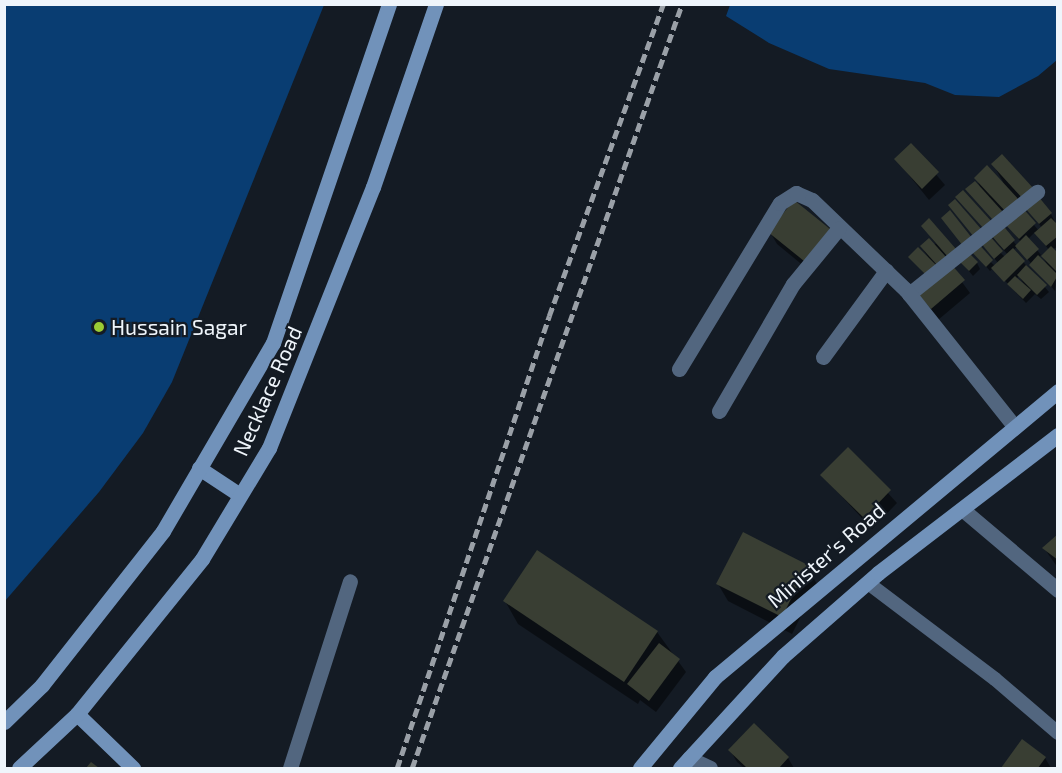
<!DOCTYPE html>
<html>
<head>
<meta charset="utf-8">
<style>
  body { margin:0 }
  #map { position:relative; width:1062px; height:773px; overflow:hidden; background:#141b24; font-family:"Exo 2",sans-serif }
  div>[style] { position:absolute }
  .water>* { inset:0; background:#093d72 }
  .shadow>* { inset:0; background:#0007 }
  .building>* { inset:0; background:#393e33 }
  .lane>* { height:14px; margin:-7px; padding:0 7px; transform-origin:7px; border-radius:7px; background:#52667f }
  .street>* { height:15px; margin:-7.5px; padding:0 7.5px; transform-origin:7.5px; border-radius:7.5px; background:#52667f }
  .secondary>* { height:15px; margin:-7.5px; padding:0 7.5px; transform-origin:7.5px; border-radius:7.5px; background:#7192ba }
  .rail>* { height:4.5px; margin-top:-2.25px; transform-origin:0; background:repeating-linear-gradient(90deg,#9aa0a7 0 9px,transparent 0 13.5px) }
  .dots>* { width:16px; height:16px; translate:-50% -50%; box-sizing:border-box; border:3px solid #141b24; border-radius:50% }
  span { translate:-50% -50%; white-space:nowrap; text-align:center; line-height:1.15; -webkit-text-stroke:4.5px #141b24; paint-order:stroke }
  .poi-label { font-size:21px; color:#eff5fb }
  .left { translate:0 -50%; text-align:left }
  .street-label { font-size:21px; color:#eff5fb }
  .frame { position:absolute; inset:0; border:6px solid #eff5fb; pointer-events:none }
</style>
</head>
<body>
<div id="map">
  <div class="water">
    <div style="clip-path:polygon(5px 4px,324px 5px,172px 382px,143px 433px,99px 492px,5px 601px)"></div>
    <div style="clip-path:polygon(730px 5px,1057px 5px,1057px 60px,1038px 76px,999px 97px,955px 95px,925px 83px,829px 69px,769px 43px,726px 16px)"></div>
  </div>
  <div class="shadow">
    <div style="clip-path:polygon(911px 145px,945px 185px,929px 200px,896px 159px)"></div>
    <div style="clip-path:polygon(evenodd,993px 164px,1051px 214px,1058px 228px,1058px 247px,1052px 249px,1058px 255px,1055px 291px,1017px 247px,1013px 250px,1049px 292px,1041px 299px,1035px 294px,1026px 303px,993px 268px,990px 271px,970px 248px,967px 250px,942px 218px,995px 266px,998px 263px,980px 240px,950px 206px,1005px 257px,1008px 255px,957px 198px,991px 223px,1001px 225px,1017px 246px,1021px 242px,1005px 222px,1009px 218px,981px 189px,976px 178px,1003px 182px,993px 164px,1018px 196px,1042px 228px,1039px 231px,1025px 214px,1018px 196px,993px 164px,1035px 232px,1049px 250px,1043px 257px,1049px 268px,1038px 258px,1041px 255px,1028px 239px,1035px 232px,993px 164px,1019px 276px,1025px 286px,1016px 279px,1019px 276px)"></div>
    <div style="clip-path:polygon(794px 202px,811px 272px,777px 244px,770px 232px)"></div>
    <div style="clip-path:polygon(923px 226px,955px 250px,948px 263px,970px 293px,938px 320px,925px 304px,931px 281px,910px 257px,928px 257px,921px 246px,936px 244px)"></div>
    <div style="clip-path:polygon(960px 260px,977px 263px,980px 269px,973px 276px)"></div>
    <div style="clip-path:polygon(848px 449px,897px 503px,872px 529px,822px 475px)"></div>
    <div style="clip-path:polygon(1058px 536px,1058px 568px,1044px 548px)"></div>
    <div style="clip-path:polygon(807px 567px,817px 584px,792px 634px,728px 601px,718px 584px)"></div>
    <div style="clip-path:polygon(505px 601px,657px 632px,686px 672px,656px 712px,640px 700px,638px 704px,518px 624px)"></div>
    <div style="clip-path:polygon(754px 725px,788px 758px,794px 768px,744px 768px,737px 762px,730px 750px)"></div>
    <div style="clip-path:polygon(1022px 741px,1045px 758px,1051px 768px,1003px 768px)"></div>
  </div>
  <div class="building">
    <div style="clip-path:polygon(911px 143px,939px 172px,922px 189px,894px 159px)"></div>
    <div style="clip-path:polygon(1002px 154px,1034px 189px,1023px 199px,991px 164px)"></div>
    <div style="clip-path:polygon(987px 165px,1020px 201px,1007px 213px,974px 178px)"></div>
    <div style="clip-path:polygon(975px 181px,1002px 211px,993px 220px,965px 189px)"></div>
    <div style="clip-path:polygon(963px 190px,992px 222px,984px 229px,955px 197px)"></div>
    <div style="clip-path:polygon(1038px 196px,1052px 213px,1039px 224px,1025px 208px)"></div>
    <div style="clip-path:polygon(955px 199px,982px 230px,974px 237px,948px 205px)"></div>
    <div style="clip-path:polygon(794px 200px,830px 229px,804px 261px,768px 232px)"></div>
    <div style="clip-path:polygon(1021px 206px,1036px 223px,1019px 239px,1003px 222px)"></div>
    <div style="clip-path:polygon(950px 210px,972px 238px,963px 246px,941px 218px)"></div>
    <div style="clip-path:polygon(929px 218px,956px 249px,948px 257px,921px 226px)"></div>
    <div style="clip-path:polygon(1051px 218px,1058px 225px,1058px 236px,1046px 246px,1034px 233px)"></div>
    <div style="clip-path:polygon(1001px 223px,1015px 240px,1004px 250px,989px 233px)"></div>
    <div style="clip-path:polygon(988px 234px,1003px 251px,994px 259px,980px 242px)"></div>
    <div style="clip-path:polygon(1026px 235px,1039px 249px,1027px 260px,1015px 246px)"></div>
    <div style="clip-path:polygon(929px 238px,946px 257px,937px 265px,920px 246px)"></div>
    <div style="clip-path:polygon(977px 242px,993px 260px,986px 267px,969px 249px)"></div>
    <div style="clip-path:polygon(1051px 246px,1058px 253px,1058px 273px,1041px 256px)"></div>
    <div style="clip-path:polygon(918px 247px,938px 267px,928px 277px,908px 257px)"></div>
    <div style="clip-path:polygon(1013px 248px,1025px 261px,1004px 282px,991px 268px)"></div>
    <div style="clip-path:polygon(967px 251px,978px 262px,969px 271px,958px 260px)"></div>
    <div style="clip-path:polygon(1038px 255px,1058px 275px,1051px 287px,1029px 265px)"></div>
    <div style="clip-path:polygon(950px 263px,965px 280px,931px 309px,916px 292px)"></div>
    <div style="clip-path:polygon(1026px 265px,1047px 285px,1037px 295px,1017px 275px)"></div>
    <div style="clip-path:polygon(1015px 276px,1031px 290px,1023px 299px,1007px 284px)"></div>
    <div style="clip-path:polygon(848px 447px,891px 490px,864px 518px,820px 475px)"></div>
    <div style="clip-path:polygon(743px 532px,808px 565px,782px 617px,716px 584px)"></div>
    <div style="clip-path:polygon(1058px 534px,1058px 560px,1042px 548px)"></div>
    <div style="clip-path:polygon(537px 550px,658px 631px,624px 682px,503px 601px)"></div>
    <div style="clip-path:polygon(659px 643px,680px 659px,649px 701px,627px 684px)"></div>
    <div style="clip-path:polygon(754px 723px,789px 757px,779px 768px,747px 768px,728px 750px)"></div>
    <div style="clip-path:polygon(1022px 739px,1046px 757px,1038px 768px,1001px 768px)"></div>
    <div style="clip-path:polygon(91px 762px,99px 768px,86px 768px)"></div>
  </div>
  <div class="lane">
    <div style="left:868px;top:583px;width:159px;rotate:37.1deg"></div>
    <div style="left:995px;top:679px;width:83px;rotate:40.6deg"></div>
  </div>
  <div class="street">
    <div style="left:909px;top:294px;width:164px;rotate:-38.6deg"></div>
    <div style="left:823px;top:357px;width:107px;rotate:-53.8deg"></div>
    <div style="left:679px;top:369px;width:194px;rotate:-58.7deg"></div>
    <div style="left:780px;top:203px;width:19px;rotate:-32deg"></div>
    <div style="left:796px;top:193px;width:17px;rotate:24deg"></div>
    <div style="left:812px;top:200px;width:130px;rotate:43.8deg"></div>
    <div style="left:906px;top:290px;width:175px;rotate:51.5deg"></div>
    <div style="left:719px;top:411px;width:147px;rotate:-59.8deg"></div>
    <div style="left:793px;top:284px;width:72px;rotate:-50.6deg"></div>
    <div style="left:962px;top:509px;width:126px;rotate:40.2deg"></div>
    <div style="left:689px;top:758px;width:23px;rotate:25deg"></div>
    <div style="left:290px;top:768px;width:196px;rotate:-72.2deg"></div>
  </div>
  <div class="secondary">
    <div style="left:199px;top:468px;width:49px;rotate:33.4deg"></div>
    <div style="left:77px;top:714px;width:78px;rotate:44deg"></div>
    <div style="left:4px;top:722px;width:53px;rotate:-44.2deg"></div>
    <div style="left:42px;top:685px;width:196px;rotate:-51.8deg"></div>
    <div style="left:163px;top:531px;width:218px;rotate:-59.7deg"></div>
    <div style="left:273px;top:343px;width:358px;rotate:-71.1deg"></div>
    <div style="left:19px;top:768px;width:79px;rotate:-43deg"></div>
    <div style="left:77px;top:714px;width:199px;rotate:-51.1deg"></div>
    <div style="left:202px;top:559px;width:130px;rotate:-58.9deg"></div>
    <div style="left:269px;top:448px;width:281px;rotate:-68.3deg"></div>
    <div style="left:373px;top:187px;width:194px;rotate:-71deg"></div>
    <div style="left:640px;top:768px;width:118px;rotate:-50.5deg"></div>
    <div style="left:715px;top:677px;width:447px;rotate:-39.8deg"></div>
    <div style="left:680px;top:768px;width:152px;rotate:-47.4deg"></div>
    <div style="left:783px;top:656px;width:126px;rotate:-41.1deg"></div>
    <div style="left:878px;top:573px;width:227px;rotate:-37.5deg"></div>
  </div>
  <div class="rail">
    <div style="left:397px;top:768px;width:477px;rotate:-71.4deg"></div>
    <div style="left:549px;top:316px;width:332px;rotate:-69.9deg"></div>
    <div style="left:412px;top:768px;width:810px;rotate:-70.54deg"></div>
  </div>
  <div class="dots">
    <div style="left:99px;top:327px;background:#9acb34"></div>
  </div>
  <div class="poi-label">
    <span class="left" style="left:111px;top:327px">Hussain Sagar</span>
  </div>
  <div class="street-label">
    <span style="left:267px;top:391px;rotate:-66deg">Necklace Road</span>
    <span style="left:826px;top:555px;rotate:-41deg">Minister's Road</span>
  </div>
  <div class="frame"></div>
</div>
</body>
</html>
